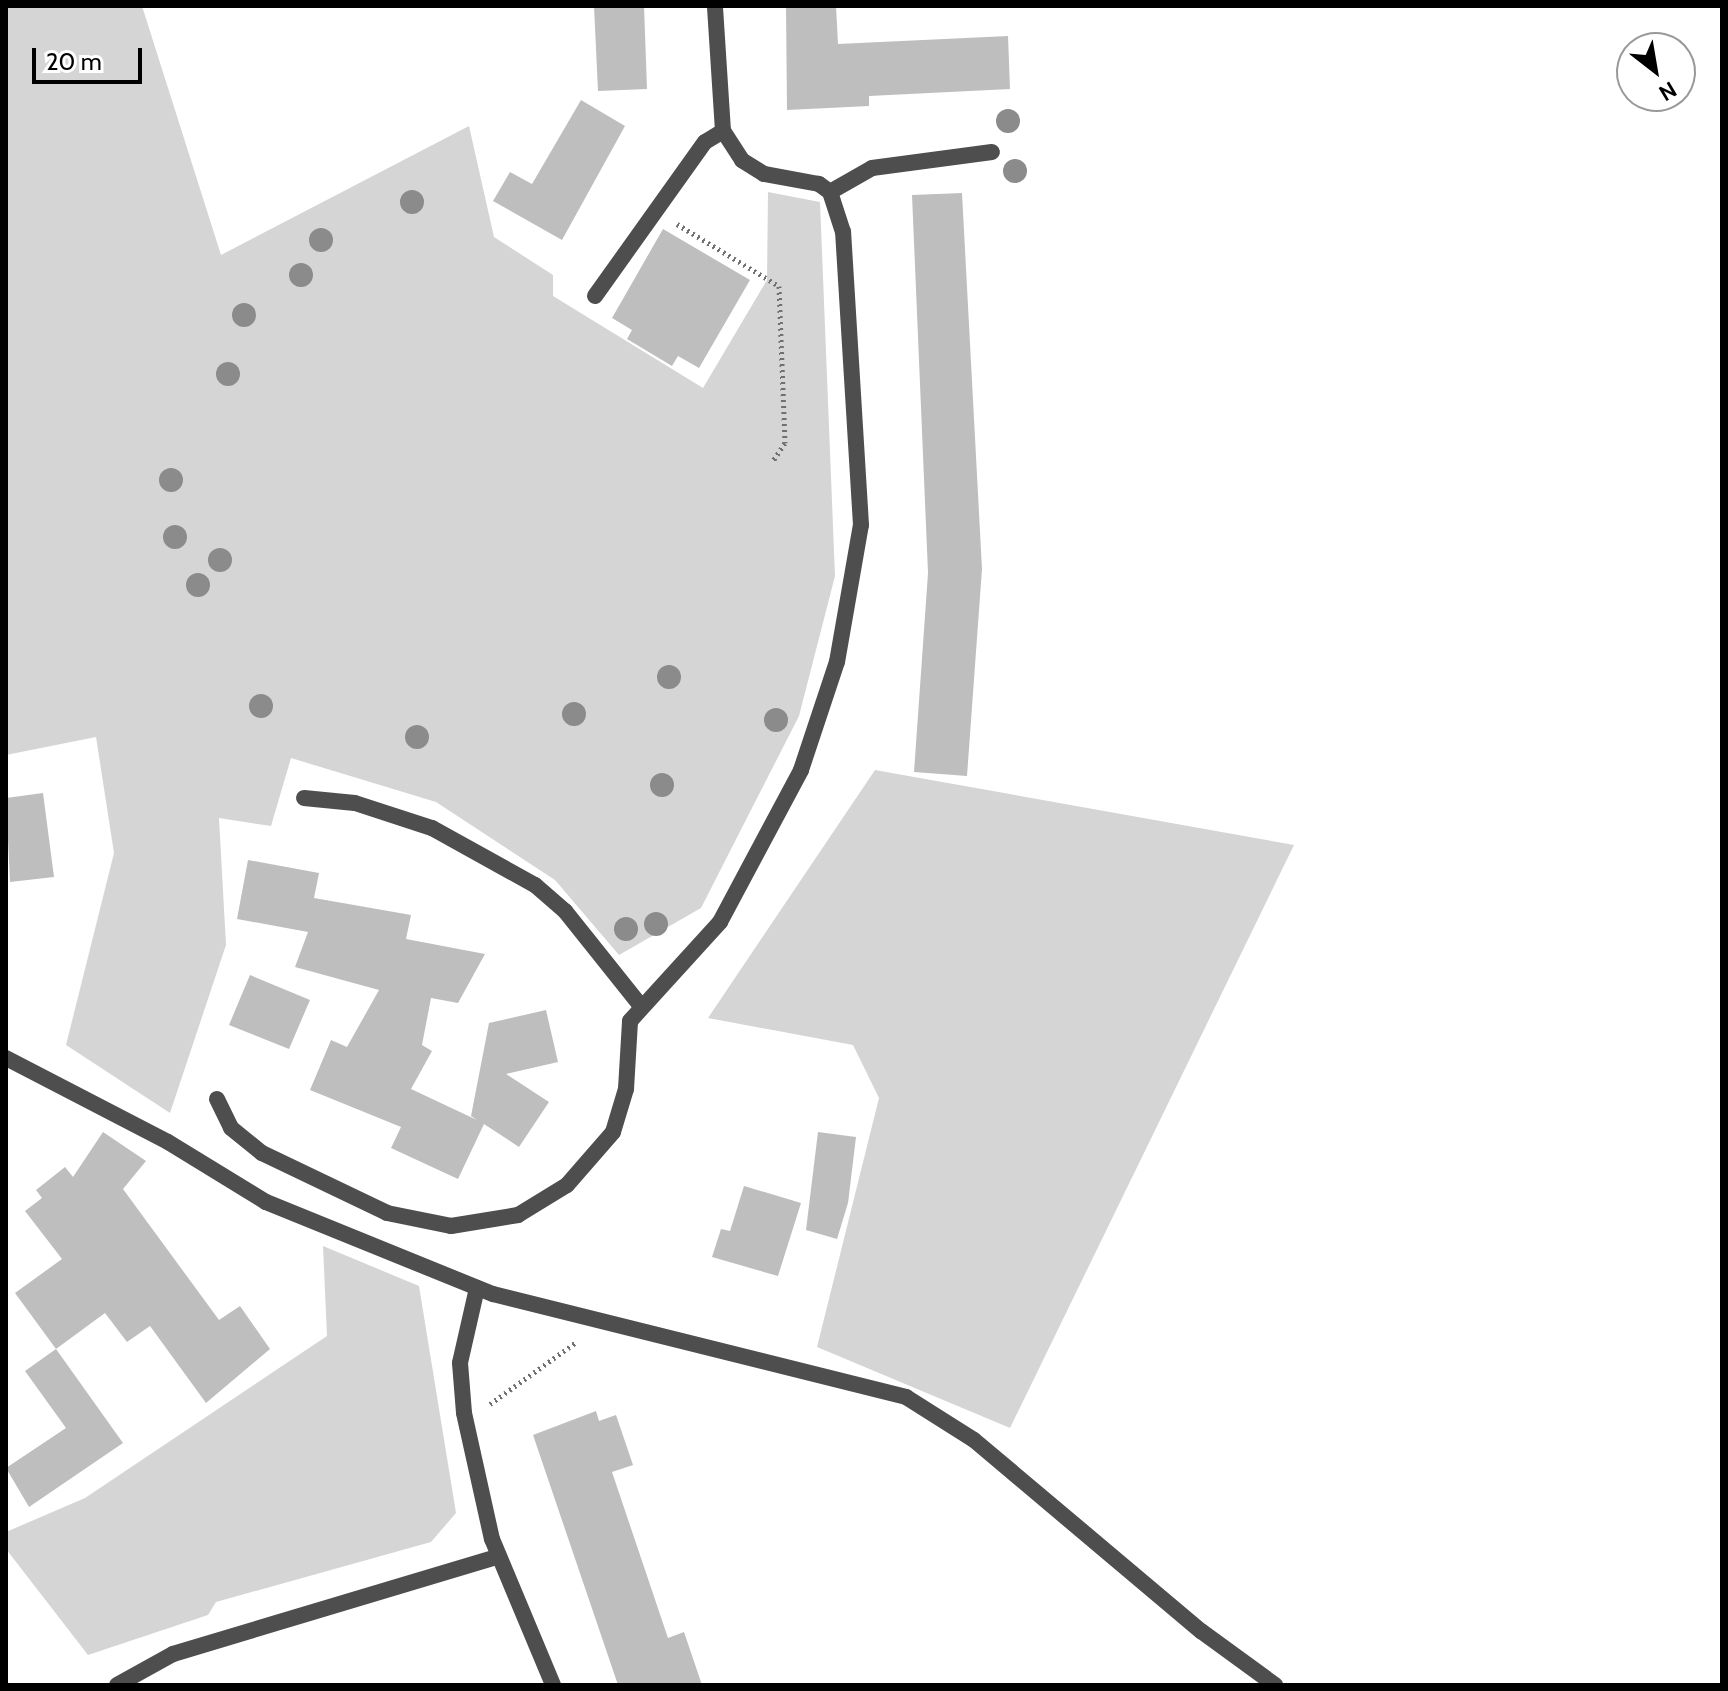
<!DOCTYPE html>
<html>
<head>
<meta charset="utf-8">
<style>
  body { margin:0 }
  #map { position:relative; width:1728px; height:1691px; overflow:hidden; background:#fff; font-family:Cabin,sans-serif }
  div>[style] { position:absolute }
  .green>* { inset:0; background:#d5d5d5 }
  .building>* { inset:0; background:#bebebe }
  .path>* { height:5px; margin-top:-2.5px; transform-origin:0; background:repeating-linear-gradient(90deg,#707070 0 2px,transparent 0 6px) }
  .service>* { height:16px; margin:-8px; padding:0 8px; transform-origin:8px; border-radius:8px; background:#4e4e4e }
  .minor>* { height:16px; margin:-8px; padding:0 8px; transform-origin:8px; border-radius:8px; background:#4e4e4e }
  .trees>* { width:24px; height:24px; margin:-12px; border-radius:50%; background:#8b8b8b }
  span { translate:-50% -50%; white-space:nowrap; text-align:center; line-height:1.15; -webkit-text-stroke:6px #fff; paint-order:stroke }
  .frame { position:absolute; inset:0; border:8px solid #000; pointer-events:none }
  .north { position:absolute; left:1616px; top:32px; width:80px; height:80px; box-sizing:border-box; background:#fff; border:2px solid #999; border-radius:50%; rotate:149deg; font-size:22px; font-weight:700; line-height:32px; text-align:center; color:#000 }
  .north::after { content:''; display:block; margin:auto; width:28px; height:36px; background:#000; clip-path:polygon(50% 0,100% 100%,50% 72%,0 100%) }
  .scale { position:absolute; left:32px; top:48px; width:110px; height:36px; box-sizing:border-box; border:4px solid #000; border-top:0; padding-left:10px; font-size:24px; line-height:28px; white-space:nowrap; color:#000; -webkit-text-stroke:6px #fff; paint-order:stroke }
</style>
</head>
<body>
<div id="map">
  <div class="green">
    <div style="clip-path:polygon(6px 6px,142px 6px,221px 255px,469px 126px,494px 237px,553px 275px,553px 296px,703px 388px,767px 280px,768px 192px,820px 202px,835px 576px,799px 716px,701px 908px,619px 955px,555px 880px,436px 802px,291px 758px,271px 826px,219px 818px,226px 945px,170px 1113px,66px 1045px,114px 853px,96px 737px,6px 755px)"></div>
    <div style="clip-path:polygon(875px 770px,1294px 845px,1010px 1428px,817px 1347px,879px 1098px,853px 1045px,708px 1018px)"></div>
    <div style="clip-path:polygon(323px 1246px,419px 1286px,456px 1513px,431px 1542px,216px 1602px,208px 1615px,88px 1655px,6px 1549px,6px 1532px,85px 1498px,327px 1336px)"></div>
  </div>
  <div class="building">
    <div style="clip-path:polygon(594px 6px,644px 6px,647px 89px,598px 91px)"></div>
    <div style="clip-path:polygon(786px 6px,836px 6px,838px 44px,1008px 36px,1010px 89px,869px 96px,869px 106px,787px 110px)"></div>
    <div style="clip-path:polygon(581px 100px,625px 126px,562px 240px,493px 201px,510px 172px,532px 184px)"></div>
    <div style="clip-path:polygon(962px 193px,982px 569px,967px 776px,914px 772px,928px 573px,912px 195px)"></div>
    <div style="clip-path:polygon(663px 229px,750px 280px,699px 368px,678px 356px,672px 366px,627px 339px,632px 330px,612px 318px)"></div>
    <div style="clip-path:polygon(43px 793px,54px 877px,10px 882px,6px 798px)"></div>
    <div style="clip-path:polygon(248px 860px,319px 873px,314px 898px,411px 915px,406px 939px,485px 954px,458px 1003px,431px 998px,422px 1045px,432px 1051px,411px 1089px,477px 1120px,471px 1116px,489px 1023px,546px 1010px,558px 1062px,506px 1074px,549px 1102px,519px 1147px,484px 1124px,458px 1179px,391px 1148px,401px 1127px,310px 1090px,331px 1040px,347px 1047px,379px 990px,295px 967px,308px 932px,237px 919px)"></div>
    <div style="clip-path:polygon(250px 975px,310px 1000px,289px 1049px,229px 1025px)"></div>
    <div style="clip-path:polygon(103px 1132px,146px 1161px,123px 1189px,219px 1320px,240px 1306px,270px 1349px,206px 1403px,150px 1326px,127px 1342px,105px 1313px,56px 1349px,15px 1293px,62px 1259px,25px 1211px,42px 1198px,36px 1190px,65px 1167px,73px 1177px)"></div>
    <div style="clip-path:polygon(818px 1132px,856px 1137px,848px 1203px,837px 1239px,806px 1230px)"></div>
    <div style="clip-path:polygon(744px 1186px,801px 1203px,778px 1276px,712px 1257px,721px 1229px,730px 1231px)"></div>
    <div style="clip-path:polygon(56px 1349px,123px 1443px,29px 1507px,6px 1468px,66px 1428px,25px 1371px)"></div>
    <div style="clip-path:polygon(596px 1411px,599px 1421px,616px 1415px,633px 1465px,612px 1472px,668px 1638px,684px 1632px,702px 1685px,618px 1685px,533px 1435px)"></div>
  </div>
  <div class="path">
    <div style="left:677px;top:224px;width:119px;rotate:31.3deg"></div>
    <div style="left:779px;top:286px;width:157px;rotate:87.8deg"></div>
    <div style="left:785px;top:443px;width:22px;rotate:124deg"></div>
    <div style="left:490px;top:1404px;width:105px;rotate:-35.7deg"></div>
  </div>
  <div class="service">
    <div style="left:595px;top:296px;width:189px;rotate:-54.5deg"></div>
    <div style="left:705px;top:142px;width:21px;rotate:-31deg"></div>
  </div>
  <div class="minor">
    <div style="left:830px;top:192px;width:48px;rotate:-29.7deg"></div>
    <div style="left:872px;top:168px;width:121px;rotate:-7.6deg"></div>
    <div style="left:304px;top:798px;width:51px;rotate:5.6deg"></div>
    <div style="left:355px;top:803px;width:81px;rotate:18deg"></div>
    <div style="left:432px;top:828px;width:118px;rotate:29deg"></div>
    <div style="left:535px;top:885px;width:40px;rotate:41deg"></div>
    <div style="left:565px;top:911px;width:120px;rotate:51.4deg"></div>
    <div style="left:6px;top:1058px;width:182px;rotate:27.4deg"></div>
    <div style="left:168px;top:1142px;width:115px;rotate:31.5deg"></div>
    <div style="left:266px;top:1202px;width:245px;rotate:22.1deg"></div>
    <div style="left:493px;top:1294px;width:426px;rotate:14deg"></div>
    <div style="left:906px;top:1397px;width:80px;rotate:32.3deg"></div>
    <div style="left:974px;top:1440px;width:297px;rotate:40.1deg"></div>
    <div style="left:1201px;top:1631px;width:92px;rotate:36.1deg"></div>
    <div style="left:217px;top:1099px;width:32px;rotate:64deg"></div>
    <div style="left:231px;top:1128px;width:40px;rotate:39deg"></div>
    <div style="left:262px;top:1153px;width:139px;rotate:25.6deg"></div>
    <div style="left:387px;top:1213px;width:65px;rotate:11.5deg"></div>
    <div style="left:451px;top:1226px;width:68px;rotate:-9.3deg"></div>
    <div style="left:518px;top:1215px;width:57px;rotate:-31.5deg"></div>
    <div style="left:567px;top:1185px;width:70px;rotate:-49deg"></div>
    <div style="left:613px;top:1132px;width:45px;rotate:-73.2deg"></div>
    <div style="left:626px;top:1089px;width:68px;rotate:-86.6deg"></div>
    <div style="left:630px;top:1021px;width:134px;rotate:-47.7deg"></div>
    <div style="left:720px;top:922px;width:172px;rotate:-61.9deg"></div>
    <div style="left:801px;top:770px;width:114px;rotate:-71.6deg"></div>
    <div style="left:837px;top:662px;width:139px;rotate:-80.1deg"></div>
    <div style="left:861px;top:525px;width:294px;rotate:-93.5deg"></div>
    <div style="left:843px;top:232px;width:42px;rotate:-108deg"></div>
    <div style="left:830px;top:192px;width:14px;rotate:-144deg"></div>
    <div style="left:819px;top:184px;width:56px;rotate:-169.7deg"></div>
    <div style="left:764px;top:174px;width:26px;rotate:-148deg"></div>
    <div style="left:742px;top:160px;width:35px;rotate:-123deg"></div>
    <div style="left:723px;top:131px;width:125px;rotate:-93.7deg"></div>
    <div style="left:477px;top:1288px;width:77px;rotate:102.8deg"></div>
    <div style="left:460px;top:1363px;width:50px;rotate:85.4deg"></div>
    <div style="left:464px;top:1413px;width:129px;rotate:77.5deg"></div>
    <div style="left:492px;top:1539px;width:158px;rotate:67.3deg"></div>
    <div style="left:117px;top:1685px;width:64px;rotate:-29deg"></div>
    <div style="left:173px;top:1654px;width:340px;rotate:-16.7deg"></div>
  </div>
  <div class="trees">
    <div style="left:1008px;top:121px"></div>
    <div style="left:1015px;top:171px"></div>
    <div style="left:412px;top:202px"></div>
    <div style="left:321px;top:240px"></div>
    <div style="left:301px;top:275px"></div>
    <div style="left:244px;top:315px"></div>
    <div style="left:228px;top:374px"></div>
    <div style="left:171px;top:480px"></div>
    <div style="left:175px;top:537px"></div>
    <div style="left:220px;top:560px"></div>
    <div style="left:198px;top:585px"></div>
    <div style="left:669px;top:677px"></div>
    <div style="left:261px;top:706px"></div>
    <div style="left:574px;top:714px"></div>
    <div style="left:776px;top:720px"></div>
    <div style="left:417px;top:737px"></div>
    <div style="left:662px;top:785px"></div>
    <div style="left:656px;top:924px"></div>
    <div style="left:626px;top:929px"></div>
  </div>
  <div class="frame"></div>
  <div class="north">N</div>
  <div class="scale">20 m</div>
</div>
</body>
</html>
